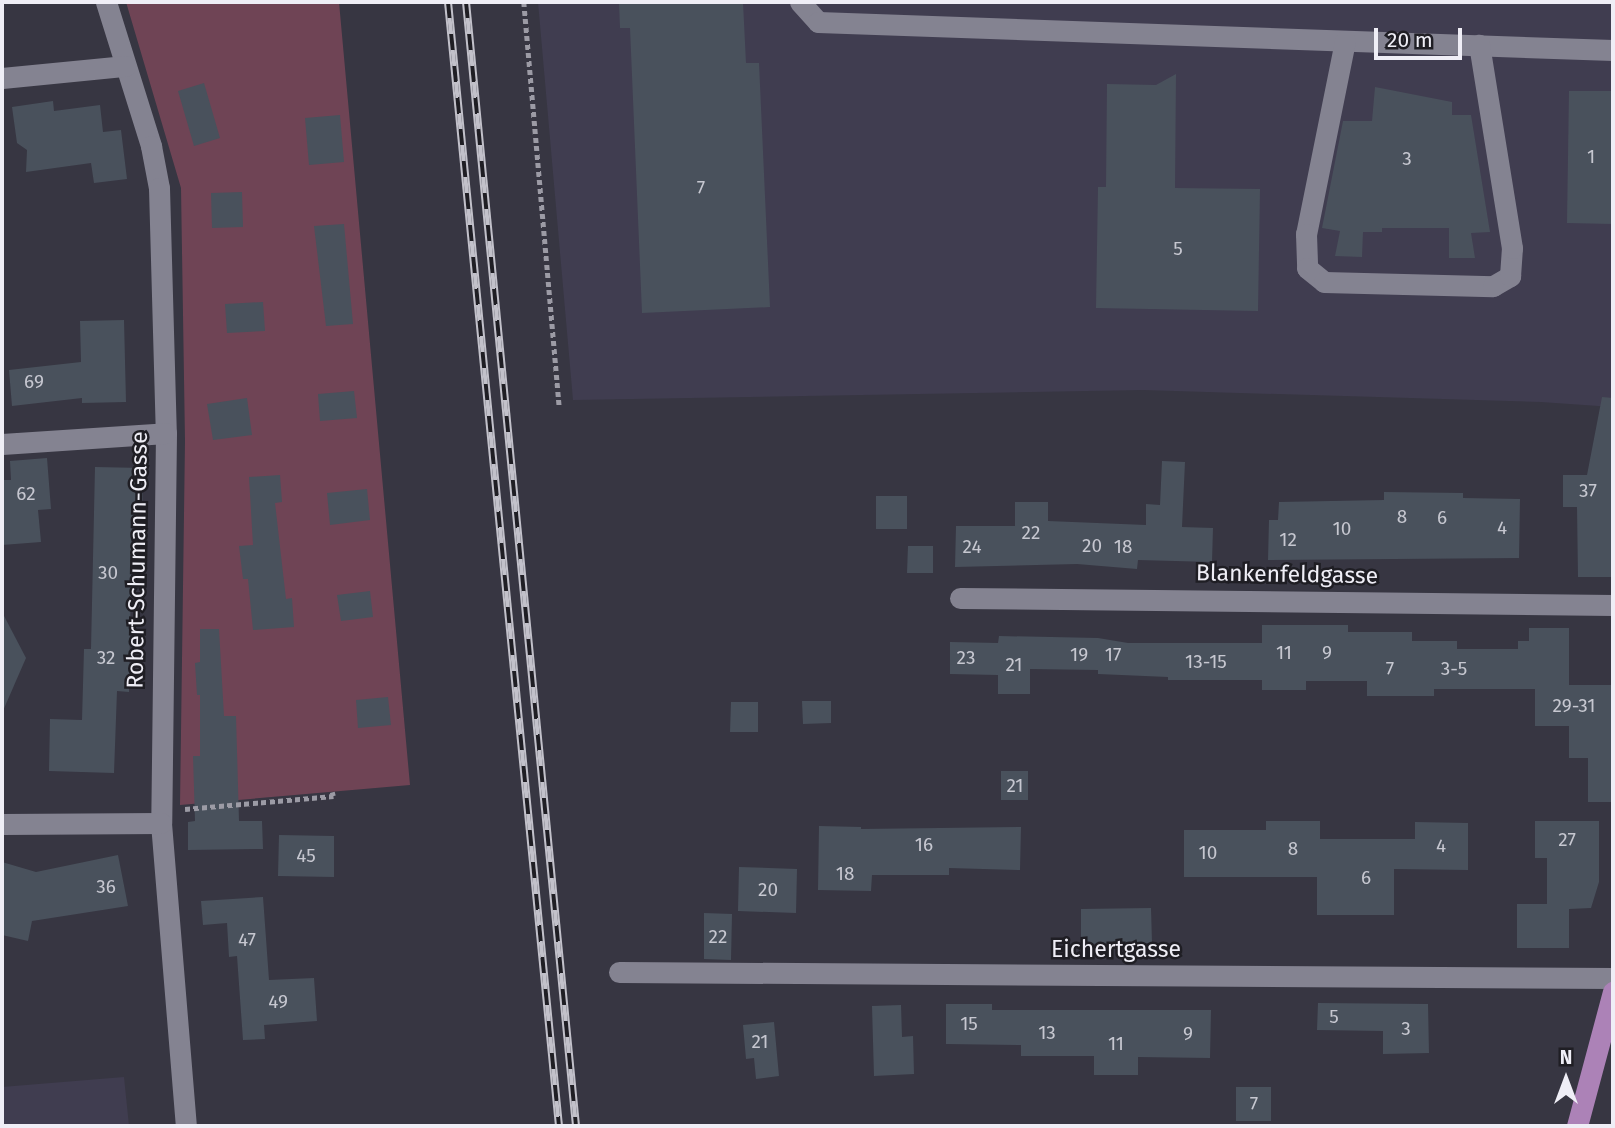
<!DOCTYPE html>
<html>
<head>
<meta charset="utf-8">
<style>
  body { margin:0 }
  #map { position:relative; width:1615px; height:1128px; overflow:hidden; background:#373642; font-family:"Fira Sans",sans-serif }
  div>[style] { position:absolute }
  .built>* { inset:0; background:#403d50 }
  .green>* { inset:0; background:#6f4455 }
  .building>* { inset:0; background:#49515c }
  .path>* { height:4.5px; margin-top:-2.25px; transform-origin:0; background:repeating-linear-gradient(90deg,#9c9ba5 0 5px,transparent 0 8.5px) }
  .minor>* { height:21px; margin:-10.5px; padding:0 10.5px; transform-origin:10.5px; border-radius:10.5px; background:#848391 }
  .major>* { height:21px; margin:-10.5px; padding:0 10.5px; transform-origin:10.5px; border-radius:10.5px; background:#ac82b7 }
  .rail>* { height:8px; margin-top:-4px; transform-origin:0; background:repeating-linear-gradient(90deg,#1f1e24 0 16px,#c2c1ca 0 32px); box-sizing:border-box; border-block:2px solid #c2c1ca }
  span { translate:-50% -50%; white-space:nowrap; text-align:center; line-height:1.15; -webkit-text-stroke:5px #1f1e24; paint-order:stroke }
  .number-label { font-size:19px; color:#c6c7d0 }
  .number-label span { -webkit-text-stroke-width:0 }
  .street-label { font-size:23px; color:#efeef6 }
  .frame { position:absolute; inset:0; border:4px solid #efeef6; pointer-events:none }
  .north { position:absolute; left:1531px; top:1044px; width:70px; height:70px; -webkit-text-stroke:5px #1f1e24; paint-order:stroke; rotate:0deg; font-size:19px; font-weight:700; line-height:28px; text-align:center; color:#efeef6 }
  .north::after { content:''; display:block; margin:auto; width:24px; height:32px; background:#efeef6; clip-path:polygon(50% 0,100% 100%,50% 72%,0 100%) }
  .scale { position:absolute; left:1374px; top:28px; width:88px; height:32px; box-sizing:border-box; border:4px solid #efeef6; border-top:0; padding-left:9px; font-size:21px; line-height:24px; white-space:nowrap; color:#efeef6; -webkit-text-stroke:5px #1f1e24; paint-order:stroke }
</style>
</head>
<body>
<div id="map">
  <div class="built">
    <div style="clip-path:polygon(538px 2px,1613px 2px,1613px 407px,1541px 402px,1143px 390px,573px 400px)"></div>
    <div style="clip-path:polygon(124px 1077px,129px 1126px,2px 1126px,2px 1087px)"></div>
  </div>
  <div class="green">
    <div style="clip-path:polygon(126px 2px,339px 2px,410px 785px,180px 805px,185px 441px,181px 188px)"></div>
  </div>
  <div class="building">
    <div style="clip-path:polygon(619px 2px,743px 2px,746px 63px,759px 63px,770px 307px,642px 313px,630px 28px,620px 28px)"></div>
    <div style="clip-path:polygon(1176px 74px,1175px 188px,1260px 189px,1258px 311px,1096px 308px,1098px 187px,1106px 187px,1107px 84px,1156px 85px)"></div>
    <div style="clip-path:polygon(204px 83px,220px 138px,194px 146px,178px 91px)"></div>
    <div style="clip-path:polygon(1375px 87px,1452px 102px,1452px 115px,1471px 115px,1490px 232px,1471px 233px,1475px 258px,1449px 258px,1449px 228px,1382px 228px,1382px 232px,1363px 232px,1362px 257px,1335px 256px,1340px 231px,1322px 228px,1343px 121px,1372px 121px)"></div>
    <div style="clip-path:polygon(1569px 91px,1613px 91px,1613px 224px,1567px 223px)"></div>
    <div style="clip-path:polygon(53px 101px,54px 111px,100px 105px,103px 132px,121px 130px,127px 179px,94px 183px,91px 163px,26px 172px,27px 150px,17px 143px,12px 107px)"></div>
    <div style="clip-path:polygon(340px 115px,344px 162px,309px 165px,305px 118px)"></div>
    <div style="clip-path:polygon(242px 192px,243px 227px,212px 228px,211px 193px)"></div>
    <div style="clip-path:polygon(344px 224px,353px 324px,326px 326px,314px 226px)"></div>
    <div style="clip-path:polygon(263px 302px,265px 331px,227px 333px,225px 304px)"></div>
    <div style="clip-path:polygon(124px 320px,126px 402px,82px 403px,82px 398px,12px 406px,9px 370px,81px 362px,80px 321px)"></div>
    <div style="clip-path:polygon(354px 391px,357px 418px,320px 421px,318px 394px)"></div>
    <div style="clip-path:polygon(1602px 397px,1613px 398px,1613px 577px,1578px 577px,1577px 507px,1563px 507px,1563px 475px,1587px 475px)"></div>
    <div style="clip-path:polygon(247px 398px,252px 435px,213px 440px,207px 404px)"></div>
    <div style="clip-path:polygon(47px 458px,51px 509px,38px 510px,41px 542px,2px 545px,2px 480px,11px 480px,10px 461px)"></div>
    <div style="clip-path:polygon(1162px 461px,1185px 462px,1182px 527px,1213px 528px,1212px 562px,1138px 560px,1137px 569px,1077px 564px,955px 567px,956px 526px,1015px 526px,1015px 502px,1048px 502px,1048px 521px,1146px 525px,1146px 504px,1160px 505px)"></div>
    <div style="clip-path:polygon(95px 467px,143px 468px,142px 521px,132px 521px,129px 692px,117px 691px,114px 773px,49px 771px,50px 719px,82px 720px,84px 649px,91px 649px)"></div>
    <div style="clip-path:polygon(280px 475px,282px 502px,275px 503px,286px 599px,292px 598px,294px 627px,253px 630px,248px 579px,243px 579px,239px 546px,253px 545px,249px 477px)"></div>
    <div style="clip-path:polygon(367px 489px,370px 520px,330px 525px,327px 493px)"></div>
    <div style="clip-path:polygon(1384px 492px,1463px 493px,1463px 498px,1520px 499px,1519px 558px,1268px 560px,1269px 520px,1278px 520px,1279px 502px,1384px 500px)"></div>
    <div style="clip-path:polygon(876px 496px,907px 496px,907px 529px,876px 529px)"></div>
    <div style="clip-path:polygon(908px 546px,933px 546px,933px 573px,907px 573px)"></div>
    <div style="clip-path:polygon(370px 591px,373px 617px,341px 621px,337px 595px)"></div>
    <div style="clip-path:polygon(2px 612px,26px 658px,2px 713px)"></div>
    <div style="clip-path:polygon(1262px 625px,1348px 625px,1348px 632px,1412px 632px,1412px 641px,1457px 641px,1457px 649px,1518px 649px,1518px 641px,1529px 641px,1529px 628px,1569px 628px,1569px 685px,1613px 685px,1613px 802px,1588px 802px,1588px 758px,1569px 758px,1569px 726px,1535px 726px,1535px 689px,1434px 689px,1434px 696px,1367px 696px,1367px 681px,1306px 681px,1306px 690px,1262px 690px,1262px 680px,1168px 680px,1168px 677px,1098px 674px,1098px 670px,1030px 669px,1030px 694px,998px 694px,998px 675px,950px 674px,950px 642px,998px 643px,999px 636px,1098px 638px,1128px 643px,1262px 643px)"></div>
    <div style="clip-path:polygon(200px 629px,219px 629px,224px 716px,236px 716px,239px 821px,262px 821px,263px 849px,188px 850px,188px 822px,195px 821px,193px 756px,200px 756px,200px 695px,197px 695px,195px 663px,200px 662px)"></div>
    <div style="clip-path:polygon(388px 697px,391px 725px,358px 728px,356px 700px)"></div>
    <div style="clip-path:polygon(802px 701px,831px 701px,831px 723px,803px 724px)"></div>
    <div style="clip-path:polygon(731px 702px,758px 702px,758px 732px,730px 732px)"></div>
    <div style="clip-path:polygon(1001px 771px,1028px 771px,1028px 800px,1001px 800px)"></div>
    <div style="clip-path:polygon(1266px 821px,1320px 821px,1320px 839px,1415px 839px,1415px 822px,1468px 823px,1468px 870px,1394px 869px,1394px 915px,1317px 915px,1317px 877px,1184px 877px,1184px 830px,1266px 830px)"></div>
    <div style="clip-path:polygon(1535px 821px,1599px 821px,1599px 882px,1591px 908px,1569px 909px,1569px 948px,1517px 948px,1517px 904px,1547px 904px,1547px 858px,1535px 858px)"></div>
    <div style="clip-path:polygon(819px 826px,861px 827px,861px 829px,1021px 827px,1020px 870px,949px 868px,949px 875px,872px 875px,871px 891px,818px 890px)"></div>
    <div style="clip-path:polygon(279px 835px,334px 836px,334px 877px,278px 876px)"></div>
    <div style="clip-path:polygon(118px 855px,128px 906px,32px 921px,28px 941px,2px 935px,2px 862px,36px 872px)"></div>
    <div style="clip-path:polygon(739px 867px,797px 869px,796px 913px,738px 911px)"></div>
    <div style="clip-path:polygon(263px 897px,269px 980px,314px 978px,317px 1021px,264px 1025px,265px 1039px,243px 1040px,237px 956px,229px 957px,227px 923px,203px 925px,201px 901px)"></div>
    <div style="clip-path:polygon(1151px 908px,1152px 943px,1081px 944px,1081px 909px)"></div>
    <div style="clip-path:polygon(704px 913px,732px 914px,731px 960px,704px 959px)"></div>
    <div style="clip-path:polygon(1318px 1003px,1428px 1004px,1429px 1053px,1383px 1054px,1383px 1031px,1317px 1030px)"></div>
    <div style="clip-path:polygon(946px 1004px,992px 1004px,992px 1010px,1211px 1010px,1210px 1058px,1138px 1057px,1138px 1075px,1094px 1075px,1094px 1056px,1021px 1056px,1021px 1045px,946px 1044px)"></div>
    <div style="clip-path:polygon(901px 1005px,902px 1037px,913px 1036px,914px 1074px,874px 1076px,872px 1006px)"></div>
    <div style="clip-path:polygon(774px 1022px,779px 1076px,756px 1079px,754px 1058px,746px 1059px,743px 1025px)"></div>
    <div style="clip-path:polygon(1236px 1087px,1271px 1087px,1271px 1121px,1236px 1121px)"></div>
  </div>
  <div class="path">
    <div style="left:524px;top:2px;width:405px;rotate:85deg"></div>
    <div style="left:185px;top:809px;width:149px;rotate:-5deg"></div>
    <div style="left:333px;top:796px;width:4px;rotate:-104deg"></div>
  </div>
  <div class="minor">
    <div style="left:106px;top:2px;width:151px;rotate:72.6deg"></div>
    <div style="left:151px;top:146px;width:43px;rotate:79.2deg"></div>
    <div style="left:159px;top:188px;width:245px;rotate:88.4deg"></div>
    <div style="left:166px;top:433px;width:390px;rotate:90.7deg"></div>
    <div style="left:161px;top:823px;width:304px;rotate:85.3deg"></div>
    <div style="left:800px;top:2px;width:27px;rotate:48deg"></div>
    <div style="left:818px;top:22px;width:795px;rotate:2.02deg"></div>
    <div style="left:1345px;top:41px;width:197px;rotate:101.4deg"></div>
    <div style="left:1306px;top:234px;width:34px;rotate:88deg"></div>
    <div style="left:1307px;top:268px;width:22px;rotate:39deg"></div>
    <div style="left:1324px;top:282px;width:169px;rotate:1.4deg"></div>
    <div style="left:1493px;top:286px;width:20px;rotate:-30deg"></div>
    <div style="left:1510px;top:276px;width:28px;rotate:-86deg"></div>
    <div style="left:1512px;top:248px;width:206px;rotate:-99.2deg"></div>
    <div style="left:2px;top:78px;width:124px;rotate:-5.6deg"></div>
    <div style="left:2px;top:444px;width:164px;rotate:-3.8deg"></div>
    <div style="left:960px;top:598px;width:653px;rotate:0.61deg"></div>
    <div style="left:2px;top:824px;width:159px;rotate:-0.4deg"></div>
    <div style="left:619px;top:972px;width:994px;rotate:0.35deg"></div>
  </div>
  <div class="major">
    <div style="left:1577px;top:1126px;width:139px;rotate:-75deg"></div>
  </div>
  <div class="rail">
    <div style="left:448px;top:2px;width:1129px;rotate:84.36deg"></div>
    <div style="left:466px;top:2px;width:1129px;rotate:84.41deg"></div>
  </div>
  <div class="number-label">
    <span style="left:1591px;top:157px">1</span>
    <span style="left:1407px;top:159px">3</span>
    <span style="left:701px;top:188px">7</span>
    <span style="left:1178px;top:249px">5</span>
    <span style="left:34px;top:382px">69</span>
    <span style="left:1588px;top:491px">37</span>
    <span style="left:26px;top:494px">62</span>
    <span style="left:1402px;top:517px">8</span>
    <span style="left:1442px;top:518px">6</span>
    <span style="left:1502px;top:528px">4</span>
    <span style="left:1342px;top:529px">10</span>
    <span style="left:1031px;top:533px">22</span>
    <span style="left:1288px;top:540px">12</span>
    <span style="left:1092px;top:546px">20</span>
    <span style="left:972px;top:547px">24</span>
    <span style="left:1123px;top:547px">18</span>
    <span style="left:108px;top:573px">30</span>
    <span style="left:1284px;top:653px">11</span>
    <span style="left:1327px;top:653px">9</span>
    <span style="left:1079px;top:655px">19</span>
    <span style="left:1113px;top:655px">17</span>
    <span style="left:106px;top:658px">32</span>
    <span style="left:966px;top:658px">23</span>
    <span style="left:1206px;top:662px">13-15</span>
    <span style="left:1014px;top:665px">21</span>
    <span style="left:1390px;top:669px">7</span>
    <span style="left:1454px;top:669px">3-5</span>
    <span style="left:1574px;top:706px">29-31</span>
    <span style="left:1015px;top:786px">21</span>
    <span style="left:1567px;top:840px">27</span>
    <span style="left:924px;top:845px">16</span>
    <span style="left:1441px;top:846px">4</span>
    <span style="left:1293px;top:849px">8</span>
    <span style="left:1208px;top:853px">10</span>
    <span style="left:306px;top:856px">45</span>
    <span style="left:845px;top:874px">18</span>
    <span style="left:1366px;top:878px">6</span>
    <span style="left:106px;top:887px">36</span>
    <span style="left:768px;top:890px">20</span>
    <span style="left:718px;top:937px">22</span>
    <span style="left:247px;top:940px">47</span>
    <span style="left:278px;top:1002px">49</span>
    <span style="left:1334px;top:1017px">5</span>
    <span style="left:969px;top:1024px">15</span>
    <span style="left:1406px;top:1029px">3</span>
    <span style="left:1047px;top:1033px">13</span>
    <span style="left:1188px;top:1034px">9</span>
    <span style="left:760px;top:1042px">21</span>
    <span style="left:1116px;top:1044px">11</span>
    <span style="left:1254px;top:1104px">7</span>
  </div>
  <div class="street-label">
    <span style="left:137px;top:560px;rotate:-89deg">Robert-Schumann-Gasse</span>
    <span style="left:1287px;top:574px;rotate:1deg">Blankenfeldgasse</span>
    <span style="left:1116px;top:949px">Eichertgasse</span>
  </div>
  <div class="frame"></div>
  <div class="north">N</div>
  <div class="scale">20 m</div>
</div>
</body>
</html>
